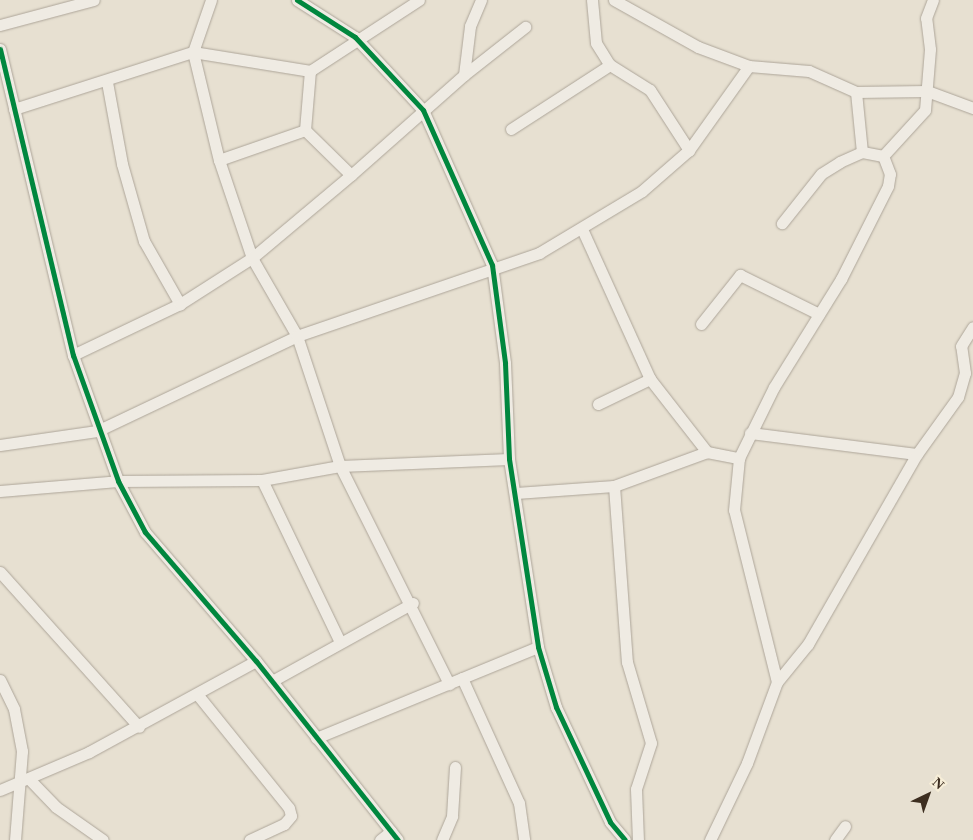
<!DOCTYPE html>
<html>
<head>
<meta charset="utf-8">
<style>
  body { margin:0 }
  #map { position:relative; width:973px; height:840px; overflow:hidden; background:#e7e0d1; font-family:"Times New Roman",serif }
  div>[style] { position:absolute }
  .roads { filter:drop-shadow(0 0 1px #ada599) drop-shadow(0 0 1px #ada599) }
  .minor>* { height:11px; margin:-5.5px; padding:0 5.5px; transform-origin:5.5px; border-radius:5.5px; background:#efebe3 }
  .cycleway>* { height:5px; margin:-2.5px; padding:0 2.5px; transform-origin:2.5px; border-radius:2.5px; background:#00873e }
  span { translate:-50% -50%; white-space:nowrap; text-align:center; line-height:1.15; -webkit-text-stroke:4px #f7eed8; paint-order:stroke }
  .north { position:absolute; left:903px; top:770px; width:50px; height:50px; -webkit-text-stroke:4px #f7eed8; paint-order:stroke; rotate:42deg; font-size:14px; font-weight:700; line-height:20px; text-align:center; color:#3d2e20 }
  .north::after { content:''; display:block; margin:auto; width:18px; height:22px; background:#3d2e20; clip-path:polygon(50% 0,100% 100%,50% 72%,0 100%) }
</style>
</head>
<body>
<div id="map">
  <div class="roads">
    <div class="minor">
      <div style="left:211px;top:0;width:55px;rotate:109.1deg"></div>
      <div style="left:193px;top:52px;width:111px;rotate:76.5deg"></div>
      <div style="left:219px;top:160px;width:103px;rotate:71.4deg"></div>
      <div style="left:252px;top:258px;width:90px;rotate:60deg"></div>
      <div style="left:297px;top:336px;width:137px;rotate:71.7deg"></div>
      <div style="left:340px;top:466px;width:244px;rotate:63.4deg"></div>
      <div style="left:297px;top:0;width:69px;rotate:32.5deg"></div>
      <div style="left:355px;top:37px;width:100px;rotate:47deg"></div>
      <div style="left:423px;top:110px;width:170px;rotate:66deg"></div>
      <div style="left:492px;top:265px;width:99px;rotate:82.4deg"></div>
      <div style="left:505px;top:363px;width:96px;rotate:87.6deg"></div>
      <div style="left:509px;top:459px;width:190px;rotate:81.2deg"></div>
      <div style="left:538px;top:647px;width:63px;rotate:73.3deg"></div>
      <div style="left:556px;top:707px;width:127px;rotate:64.8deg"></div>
      <div style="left:610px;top:822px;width:23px;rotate:50deg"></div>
      <div style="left:592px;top:0;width:43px;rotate:84.7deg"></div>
      <div style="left:596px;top:43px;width:26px;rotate:58deg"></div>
      <div style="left:614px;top:0;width:96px;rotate:29.2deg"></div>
      <div style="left:698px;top:47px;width:54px;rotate:20.4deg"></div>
      <div style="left:749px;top:66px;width:60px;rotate:4.8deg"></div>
      <div style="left:809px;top:71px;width:51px;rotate:24.1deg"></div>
      <div style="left:856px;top:92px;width:71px;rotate:-0.8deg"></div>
      <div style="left:927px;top:91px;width:49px;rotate:20.3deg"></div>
      <div style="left:0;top:25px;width:97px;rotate:-14.9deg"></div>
      <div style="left:0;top:49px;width:315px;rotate:76.6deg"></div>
      <div style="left:73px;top:355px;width:134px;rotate:70.3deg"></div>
      <div style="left:118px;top:481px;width:58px;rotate:62.1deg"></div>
      <div style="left:145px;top:532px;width:170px;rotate:49.3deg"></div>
      <div style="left:256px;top:661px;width:228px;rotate:51.6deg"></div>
      <div style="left:464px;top:75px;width:78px;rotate:-38.2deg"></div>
      <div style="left:107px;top:82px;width:83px;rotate:79.6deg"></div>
      <div style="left:122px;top:164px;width:80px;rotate:74.1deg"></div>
      <div style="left:144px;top:241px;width:73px;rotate:60.3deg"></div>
      <div style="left:856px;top:92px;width:60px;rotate:84.3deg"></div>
      <div style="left:14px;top:109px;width:188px;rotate:-17.7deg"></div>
      <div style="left:193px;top:52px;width:119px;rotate:9.2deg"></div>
      <div style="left:310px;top:71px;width:130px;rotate:-33.1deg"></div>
      <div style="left:511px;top:129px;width:118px;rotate:-32.9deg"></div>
      <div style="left:610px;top:65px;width:47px;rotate:32deg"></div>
      <div style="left:650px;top:90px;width:72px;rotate:57deg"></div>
      <div style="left:305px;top:130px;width:64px;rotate:44.4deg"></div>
      <div style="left:305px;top:130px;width:59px;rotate:-85.2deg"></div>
      <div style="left:883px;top:156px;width:62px;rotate:-47.6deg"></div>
      <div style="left:925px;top:110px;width:61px;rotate:-85.3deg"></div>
      <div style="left:930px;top:49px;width:31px;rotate:-97deg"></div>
      <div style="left:926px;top:18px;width:19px;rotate:-69deg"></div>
      <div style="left:219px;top:160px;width:91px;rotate:-19.2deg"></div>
      <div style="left:582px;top:229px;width:165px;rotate:65.6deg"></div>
      <div style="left:650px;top:379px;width:93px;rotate:52deg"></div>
      <div style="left:701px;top:324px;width:63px;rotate:-51.5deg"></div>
      <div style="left:740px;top:275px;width:88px;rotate:26.3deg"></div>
      <div style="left:73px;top:355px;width:119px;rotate:-25.5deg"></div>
      <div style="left:180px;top:304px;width:85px;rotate:-32.6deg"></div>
      <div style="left:252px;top:258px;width:129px;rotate:-40deg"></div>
      <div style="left:351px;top:175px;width:151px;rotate:-41.5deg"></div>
      <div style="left:464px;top:75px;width:49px;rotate:-83deg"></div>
      <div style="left:470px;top:26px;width:28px;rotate:-67deg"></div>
      <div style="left:598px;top:404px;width:58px;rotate:-25.7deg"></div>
      <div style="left:750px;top:433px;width:168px;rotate:7.2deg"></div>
      <div style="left:0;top:445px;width:98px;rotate:-8.2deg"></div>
      <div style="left:97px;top:431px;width:221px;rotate:-25.4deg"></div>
      <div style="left:297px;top:336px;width:256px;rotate:-18.9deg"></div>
      <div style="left:539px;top:253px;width:120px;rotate:-31deg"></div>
      <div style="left:642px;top:191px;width:62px;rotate:-41.1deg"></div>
      <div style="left:689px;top:150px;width:103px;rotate:-54.5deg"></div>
      <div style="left:262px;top:480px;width:178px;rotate:64.3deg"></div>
      <div style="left:614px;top:486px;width:176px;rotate:85.8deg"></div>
      <div style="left:627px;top:662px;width:84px;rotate:73.5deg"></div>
      <div style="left:651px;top:743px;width:48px;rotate:108.1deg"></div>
      <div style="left:636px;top:789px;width:51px;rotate:87.8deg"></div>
      <div style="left:0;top:491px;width:118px;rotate:-4.8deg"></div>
      <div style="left:118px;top:481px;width:144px;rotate:-0.4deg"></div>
      <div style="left:262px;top:480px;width:79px;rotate:-10.2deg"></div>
      <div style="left:340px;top:466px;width:169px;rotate:-2.4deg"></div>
      <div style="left:516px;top:493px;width:98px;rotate:-4.1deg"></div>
      <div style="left:614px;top:486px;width:99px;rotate:-20.1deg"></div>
      <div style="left:707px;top:452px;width:33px;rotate:11deg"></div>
      <div style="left:0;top:572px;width:208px;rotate:48.1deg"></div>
      <div style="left:462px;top:678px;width:137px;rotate:65.5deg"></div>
      <div style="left:519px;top:803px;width:37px;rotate:82deg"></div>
      <div style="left:0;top:680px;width:32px;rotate:64deg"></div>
      <div style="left:14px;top:709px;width:43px;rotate:79.2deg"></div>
      <div style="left:22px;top:751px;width:89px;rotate:94.5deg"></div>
      <div style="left:272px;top:681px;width:161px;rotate:-29deg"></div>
      <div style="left:777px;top:682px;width:177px;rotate:-104deg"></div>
      <div style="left:734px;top:510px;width:52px;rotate:-84.5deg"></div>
      <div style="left:739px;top:458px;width:79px;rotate:-63.8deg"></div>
      <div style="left:774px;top:387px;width:127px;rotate:-58.2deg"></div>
      <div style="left:841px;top:279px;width:104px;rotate:-63.2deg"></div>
      <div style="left:888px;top:186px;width:12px;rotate:-81deg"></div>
      <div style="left:890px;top:174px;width:19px;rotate:-111deg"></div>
      <div style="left:883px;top:156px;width:21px;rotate:-169deg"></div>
      <div style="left:862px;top:152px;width:24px;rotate:156deg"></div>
      <div style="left:840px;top:162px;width:22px;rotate:148deg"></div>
      <div style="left:821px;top:174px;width:63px;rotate:128.5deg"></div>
      <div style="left:197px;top:694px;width:146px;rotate:51.1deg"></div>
      <div style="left:289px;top:808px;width:8px;rotate:76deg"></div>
      <div style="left:291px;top:816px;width:11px;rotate:131deg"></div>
      <div style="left:284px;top:824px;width:38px;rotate:155deg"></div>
      <div style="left:316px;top:738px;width:240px;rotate:-22.3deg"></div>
      <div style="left:30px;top:780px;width:37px;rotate:46deg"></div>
      <div style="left:56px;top:807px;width:57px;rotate:35.1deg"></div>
      <div style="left:0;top:790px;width:97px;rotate:-23.1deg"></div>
      <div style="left:89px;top:752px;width:190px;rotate:-28.6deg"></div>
      <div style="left:380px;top:840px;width:14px;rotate:-39deg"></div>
      <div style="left:442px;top:840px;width:26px;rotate:-67deg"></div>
      <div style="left:452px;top:816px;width:49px;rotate:-86.5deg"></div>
      <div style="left:710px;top:840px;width:85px;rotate:-64.3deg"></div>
      <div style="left:747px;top:763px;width:86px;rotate:-69.7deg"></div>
      <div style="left:777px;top:682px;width:49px;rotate:-50.8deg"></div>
      <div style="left:808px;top:644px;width:219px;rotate:-60.2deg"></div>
      <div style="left:917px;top:454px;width:70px;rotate:-54.3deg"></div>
      <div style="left:958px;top:397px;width:25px;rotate:-74deg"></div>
      <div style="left:965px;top:373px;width:27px;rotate:-98deg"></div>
      <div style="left:961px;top:346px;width:22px;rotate:-58deg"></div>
      <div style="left:835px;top:840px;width:17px;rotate:-54deg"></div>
    </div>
  </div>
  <div class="cycleway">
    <div style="left:297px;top:0;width:69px;rotate:32.5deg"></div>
    <div style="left:355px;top:37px;width:100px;rotate:47deg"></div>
    <div style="left:423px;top:110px;width:170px;rotate:66deg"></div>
    <div style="left:492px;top:265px;width:99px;rotate:82.4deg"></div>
    <div style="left:505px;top:363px;width:96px;rotate:87.6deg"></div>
    <div style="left:509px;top:459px;width:190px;rotate:81.2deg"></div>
    <div style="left:538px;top:647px;width:63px;rotate:73.3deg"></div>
    <div style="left:556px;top:707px;width:127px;rotate:64.8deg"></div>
    <div style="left:610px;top:822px;width:23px;rotate:50deg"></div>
    <div style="left:0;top:49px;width:315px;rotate:76.6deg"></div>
    <div style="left:73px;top:355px;width:134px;rotate:70.3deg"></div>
    <div style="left:118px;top:481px;width:58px;rotate:62.1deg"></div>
    <div style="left:145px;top:532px;width:170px;rotate:49.3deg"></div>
    <div style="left:256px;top:661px;width:228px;rotate:51.6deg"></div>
  </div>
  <div class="north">N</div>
</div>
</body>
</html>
